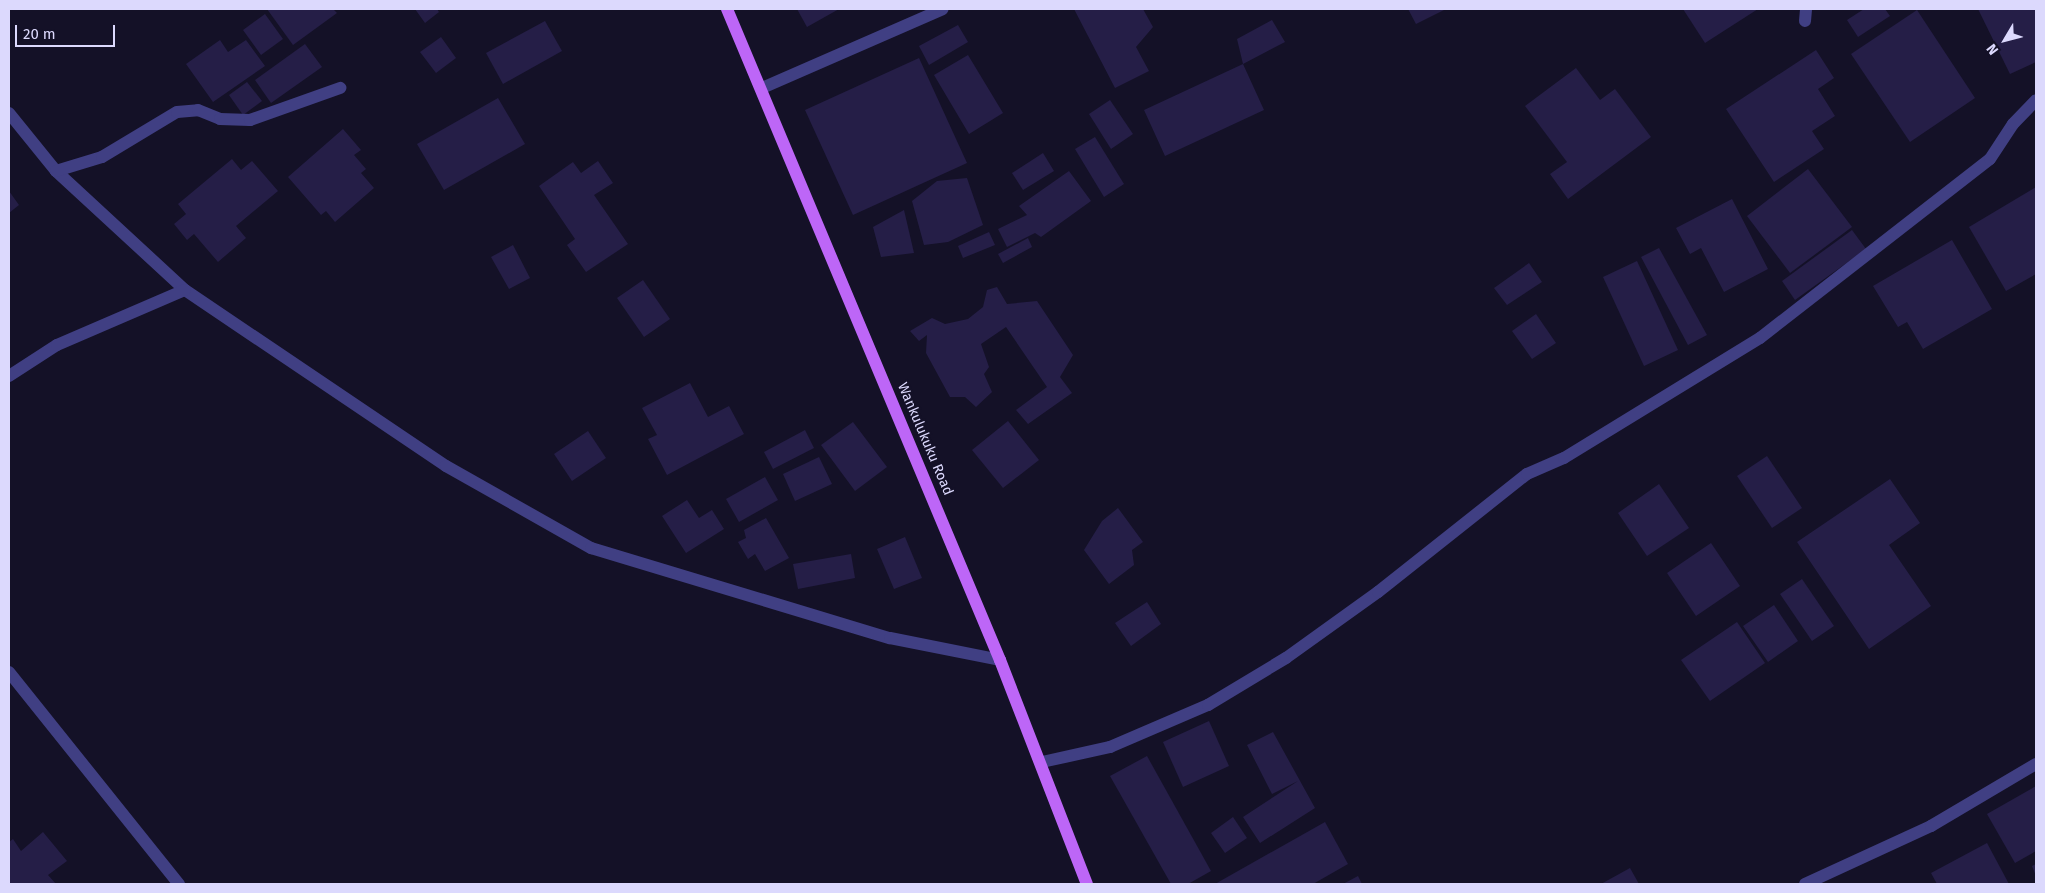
<!DOCTYPE html>
<html>
<head>
<meta charset="utf-8">
<style>
  body { margin:0 }
  #map { position:relative; width:2045px; height:893px; overflow:hidden; background:#141127; font-family:"Fira Sans",sans-serif }
  div>[style] { position:absolute }
  .building>* { inset:0; background:#251e47 }
  .minor>* { height:12px; margin:-6px; padding:0 6px; transform-origin:6px; border-radius:6px; background:#403f83 }
  .major>* { height:12px; margin:-6px; padding:0 6px; transform-origin:6px; border-radius:6px; background:#bd66f7 }
  span { translate:-50% -50%; white-space:nowrap; text-align:center; line-height:1.15; -webkit-text-stroke:4px #141127; paint-order:stroke }
  .street-label { font-size:14px; color:#dcd9fd }
  .frame { position:absolute; inset:0; border:10px solid #dcd9fd; pointer-events:none }
  .north { position:absolute; left:1980px; top:15px; width:50px; height:50px; -webkit-text-stroke:4px #141127; paint-order:stroke; rotate:233deg; font-size:14px; font-weight:700; line-height:20px; text-align:center; color:#dcd9fd }
  .north::after { content:''; display:block; margin:auto; width:18px; height:22px; background:#dcd9fd; clip-path:polygon(50% 0,100% 100%,50% 72%,0 100%) }
  .scale { position:absolute; left:15px; top:25px; width:100px; height:22px; box-sizing:border-box; border:2px solid #dcd9fd; border-top:0; padding-left:6px; font-size:15px; line-height:18px; white-space:nowrap; color:#dcd9fd; -webkit-text-stroke:4px #141127; paint-order:stroke }
</style>
</head>
<body>
<div id="map">
  <div class="building">
    <div style="clip-path:polygon(267px 9px,333px 9px,337px 13px,293px 45px)"></div>
    <div style="clip-path:polygon(415px 9px,437px 9px,439px 12px,425px 23px)"></div>
    <div style="clip-path:polygon(797px 9px,839px 9px,807px 27px)"></div>
    <div style="clip-path:polygon(1074px 9px,1143px 9px,1153px 27px,1136px 47px,1149px 71px,1115px 88px)"></div>
    <div style="clip-path:polygon(1408px 9px,1446px 9px,1416px 24px)"></div>
    <div style="clip-path:polygon(1683px 9px,1758px 9px,1705px 43px)"></div>
    <div style="clip-path:polygon(1864px 9px,1885px 9px,1890px 16px,1858px 37px,1847px 20px)"></div>
    <div style="clip-path:polygon(1978px 9px,2036px 9px,2036px 62px,2010px 74px)"></div>
    <div style="clip-path:polygon(1917px 10px,1975px 98px,1910px 142px,1851px 54px)"></div>
    <div style="clip-path:polygon(265px 14px,283px 39px,261px 55px,243px 30px)"></div>
    <div style="clip-path:polygon(1272px 20px,1285px 42px,1243px 64px,1264px 110px,1165px 156px,1144px 110px,1243px 64px,1237px 39px)"></div>
    <div style="clip-path:polygon(545px 21px,562px 51px,503px 84px,486px 53px)"></div>
    <div style="clip-path:polygon(958px 25px,968px 42px,929px 65px,919px 46px)"></div>
    <div style="clip-path:polygon(441px 37px,456px 58px,436px 73px,420px 52px)"></div>
    <div style="clip-path:polygon(220px 40px,228px 52px,246px 40px,265px 66px,213px 102px,186px 64px)"></div>
    <div style="clip-path:polygon(305px 44px,322px 67px,271px 103px,255px 80px)"></div>
    <div style="clip-path:polygon(1816px 50px,1834px 78px,1818px 89px,1835px 116px,1812px 131px,1824px 149px,1774px 182px,1726px 109px)"></div>
    <div style="clip-path:polygon(968px 55px,1003px 113px,969px 134px,934px 75px)"></div>
    <div style="clip-path:polygon(919px 58px,967px 163px,853px 215px,805px 110px)"></div>
    <div style="clip-path:polygon(1576px 68px,1600px 100px,1615px 89px,1651px 137px,1568px 199px,1550px 174px,1567px 162px,1525px 106px)"></div>
    <div style="clip-path:polygon(247px 82px,262px 101px,243px 115px,229px 95px)"></div>
    <div style="clip-path:polygon(498px 98px,525px 144px,444px 190px,417px 144px)"></div>
    <div style="clip-path:polygon(1110px 100px,1133px 134px,1111px 149px,1089px 114px)"></div>
    <div style="clip-path:polygon(343px 129px,361px 150px,354px 155px,366px 169px,361px 173px,374px 188px,335px 222px,326px 211px,321px 215px,288px 177px)"></div>
    <div style="clip-path:polygon(1095px 137px,1124px 184px,1104px 197px,1075px 149px)"></div>
    <div style="clip-path:polygon(1043px 153px,1054px 171px,1023px 190px,1012px 173px)"></div>
    <div style="clip-path:polygon(232px 159px,241px 170px,252px 161px,278px 191px,236px 226px,246px 238px,218px 262px,194px 234px,187px 240px,174px 224px,186px 214px,178px 204px)"></div>
    <div style="clip-path:polygon(598px 161px,613px 183px,594px 195px,628px 244px,586px 272px,567px 245px,575px 239px,539px 186px,573px 162px,581px 173px)"></div>
    <div style="clip-path:polygon(1808px 169px,1852px 227px,1790px 273px,1747px 216px)"></div>
    <div style="clip-path:polygon(1069px 171px,1091px 201px,1041px 237px,1035px 233px,1007px 247px,998px 229px,1027px 215px,1019px 206px)"></div>
    <div style="clip-path:polygon(967px 178px,983px 225px,948px 242px,924px 245px,912px 201px,937px 181px)"></div>
    <div style="clip-path:polygon(2036px 187px,2036px 274px,2006px 291px,1969px 227px)"></div>
    <div style="clip-path:polygon(9px 191px,19px 205px,9px 213px)"></div>
    <div style="clip-path:polygon(1732px 199px,1768px 269px,1724px 292px,1701px 248px,1690px 254px,1676px 228px)"></div>
    <div style="clip-path:polygon(904px 210px,914px 253px,881px 257px,873px 227px)"></div>
    <div style="clip-path:polygon(1852px 230px,1866px 249px,1795px 300px,1782px 281px)"></div>
    <div style="clip-path:polygon(989px 232px,995px 245px,963px 258px,958px 246px)"></div>
    <div style="clip-path:polygon(1028px 238px,1032px 247px,1003px 263px,998px 254px)"></div>
    <div style="clip-path:polygon(1952px 240px,1992px 309px,1923px 349px,1907px 322px,1898px 327px,1873px 286px)"></div>
    <div style="clip-path:polygon(513px 245px,530px 278px,509px 289px,491px 257px)"></div>
    <div style="clip-path:polygon(1659px 248px,1707px 335px,1688px 345px,1641px 257px)"></div>
    <div style="clip-path:polygon(1637px 261px,1678px 350px,1644px 366px,1603px 277px)"></div>
    <div style="clip-path:polygon(1529px 263px,1542px 282px,1507px 305px,1494px 288px)"></div>
    <div style="clip-path:polygon(643px 280px,670px 319px,644px 337px,617px 298px)"></div>
    <div style="clip-path:polygon(997px 287px,1007px 304px,1037px 301px,1073px 355px,1060px 377px,1072px 393px,1028px 424px,1016px 410px,1047px 387px,1006px 327px,981px 344px,989px 367px,984px 374px,992px 392px,976px 407px,965px 397px,950px 397px,926px 353px,927px 335px,919px 341px,910px 331px,932px 318px,945px 324px,968px 319px,983px 307px,987px 290px)"></div>
    <div style="clip-path:polygon(1536px 314px,1556px 343px,1532px 359px,1512px 331px)"></div>
    <div style="clip-path:polygon(690px 383px,708px 417px,729px 406px,744px 434px,667px 475px,648px 439px,657px 435px,642px 408px)"></div>
    <div style="clip-path:polygon(1008px 421px,1039px 460px,1003px 488px,972px 450px)"></div>
    <div style="clip-path:polygon(853px 422px,887px 467px,855px 491px,821px 445px)"></div>
    <div style="clip-path:polygon(805px 430px,814px 448px,773px 469px,764px 452px)"></div>
    <div style="clip-path:polygon(588px 431px,606px 458px,572px 481px,554px 454px)"></div>
    <div style="clip-path:polygon(1767px 456px,1802px 508px,1772px 528px,1737px 476px)"></div>
    <div style="clip-path:polygon(819px 457px,832px 484px,795px 501px,783px 474px)"></div>
    <div style="clip-path:polygon(765px 477px,778px 500px,739px 522px,726px 499px)"></div>
    <div style="clip-path:polygon(1890px 479px,1920px 523px,1889px 545px,1931px 606px,1869px 649px,1797px 542px)"></div>
    <div style="clip-path:polygon(1659px 484px,1689px 528px,1647px 556px,1618px 513px)"></div>
    <div style="clip-path:polygon(687px 500px,699px 518px,712px 510px,724px 529px,686px 553px,662px 516px)"></div>
    <div style="clip-path:polygon(1118px 508px,1143px 542px,1132px 550px,1134px 565px,1109px 584px,1084px 550px,1102px 521px)"></div>
    <div style="clip-path:polygon(766px 518px,789px 558px,765px 571px,755px 554px,748px 559px,738px 542px,746px 538px,744px 530px)"></div>
    <div style="clip-path:polygon(905px 537px,922px 578px,894px 589px,877px 549px)"></div>
    <div style="clip-path:polygon(1711px 543px,1740px 586px,1696px 616px,1667px 573px)"></div>
    <div style="clip-path:polygon(851px 554px,855px 578px,798px 589px,793px 564px)"></div>
    <div style="clip-path:polygon(1802px 579px,1834px 626px,1812px 641px,1780px 594px)"></div>
    <div style="clip-path:polygon(1147px 602px,1161px 624px,1131px 646px,1115px 623px)"></div>
    <div style="clip-path:polygon(1774px 605px,1798px 641px,1768px 662px,1743px 626px)"></div>
    <div style="clip-path:polygon(1737px 622px,1765px 663px,1710px 701px,1681px 660px)"></div>
    <div style="clip-path:polygon(1209px 721px,1229px 766px,1183px 787px,1163px 742px)"></div>
    <div style="clip-path:polygon(1273px 732px,1315px 808px,1260px 843px,1243px 817px,1298px 781px,1272px 794px,1247px 745px)"></div>
    <div style="clip-path:polygon(1147px 756px,1211px 871px,1188px 884px,1171px 884px,1110px 776px)"></div>
    <div style="clip-path:polygon(2036px 786px,2036px 851px,2015px 863px,1987px 814px)"></div>
    <div style="clip-path:polygon(1233px 817px,1247px 838px,1225px 853px,1211px 833px)"></div>
    <div style="clip-path:polygon(1325px 822px,1348px 864px,1313px 884px,1215px 884px)"></div>
    <div style="clip-path:polygon(43px 832px,67px 861px,48px 875px,56px 884px,9px 884px,9px 842px,13px 839px,21px 851px)"></div>
    <div style="clip-path:polygon(1987px 843px,2009px 884px,1937px 884px,1931px 873px)"></div>
    <div style="clip-path:polygon(2036px 864px,2036px 876px,2032px 866px)"></div>
    <div style="clip-path:polygon(1630px 868px,1639px 884px,1601px 884px)"></div>
    <div style="clip-path:polygon(1358px 876px,1362px 884px,1343px 884px)"></div>
  </div>
  <div class="minor">
    <div style="left:1805px;top:21px;width:12px;rotate:-85deg"></div>
    <div style="left:762px;top:88px;width:197px;rotate:-23.6deg"></div>
    <div style="left:9px;top:113px;width:75px;rotate:51deg"></div>
    <div style="left:56px;top:171px;width:176px;rotate:42.7deg"></div>
    <div style="left:185px;top:290px;width:315px;rotate:34deg"></div>
    <div style="left:446px;top:466px;width:167px;rotate:29.5deg"></div>
    <div style="left:591px;top:548px;width:312px;rotate:16.8deg"></div>
    <div style="left:890px;top:638px;width:112px;rotate:11.3deg"></div>
    <div style="left:56px;top:171px;width:48px;rotate:-16.9deg"></div>
    <div style="left:102px;top:157px;width:87px;rotate:-31deg"></div>
    <div style="left:177px;top:112px;width:21px;rotate:-5deg"></div>
    <div style="left:198px;top:110px;width:24px;rotate:22deg"></div>
    <div style="left:220px;top:119px;width:30px;rotate:2deg"></div>
    <div style="left:250px;top:120px;width:96px;rotate:-19.6deg"></div>
    <div style="left:9px;top:376px;width:57px;rotate:-32.9deg"></div>
    <div style="left:57px;top:345px;width:139px;rotate:-23.3deg"></div>
    <div style="left:9px;top:672px;width:272px;rotate:51.3deg"></div>
    <div style="left:1042px;top:762px;width:70px;rotate:-12.4deg"></div>
    <div style="left:1110px;top:747px;width:107px;rotate:-23.2deg"></div>
    <div style="left:1208px;top:705px;width:91px;rotate:-31.1deg"></div>
    <div style="left:1286px;top:658px;width:113px;rotate:-35.7deg"></div>
    <div style="left:1378px;top:592px;width:190px;rotate:-38.4deg"></div>
    <div style="left:1527px;top:474px;width:40px;rotate:-23.4deg"></div>
    <div style="left:1564px;top:458px;width:230px;rotate:-31.5deg"></div>
    <div style="left:1760px;top:338px;width:291px;rotate:-37.9deg"></div>
    <div style="left:1990px;top:159px;width:42px;rotate:-56.7deg"></div>
    <div style="left:2013px;top:124px;width:33px;rotate:-46deg"></div>
    <div style="left:1805px;top:884px;width:139px;rotate:-24.7deg"></div>
    <div style="left:1931px;top:826px;width:122px;rotate:-30.6deg"></div>
  </div>
  <div class="major">
    <div style="left:727px;top:9px;width:706px;rotate:67.25deg"></div>
    <div style="left:1000px;top:660px;width:240px;rotate:68.8deg"></div>
  </div>
  <div class="street-label">
    <span style="left:925px;top:439px;rotate:67deg">Wankulukuku Road</span>
  </div>
  <div class="frame"></div>
  <div class="north">N</div>
  <div class="scale">20 m</div>
</div>
</body>
</html>
